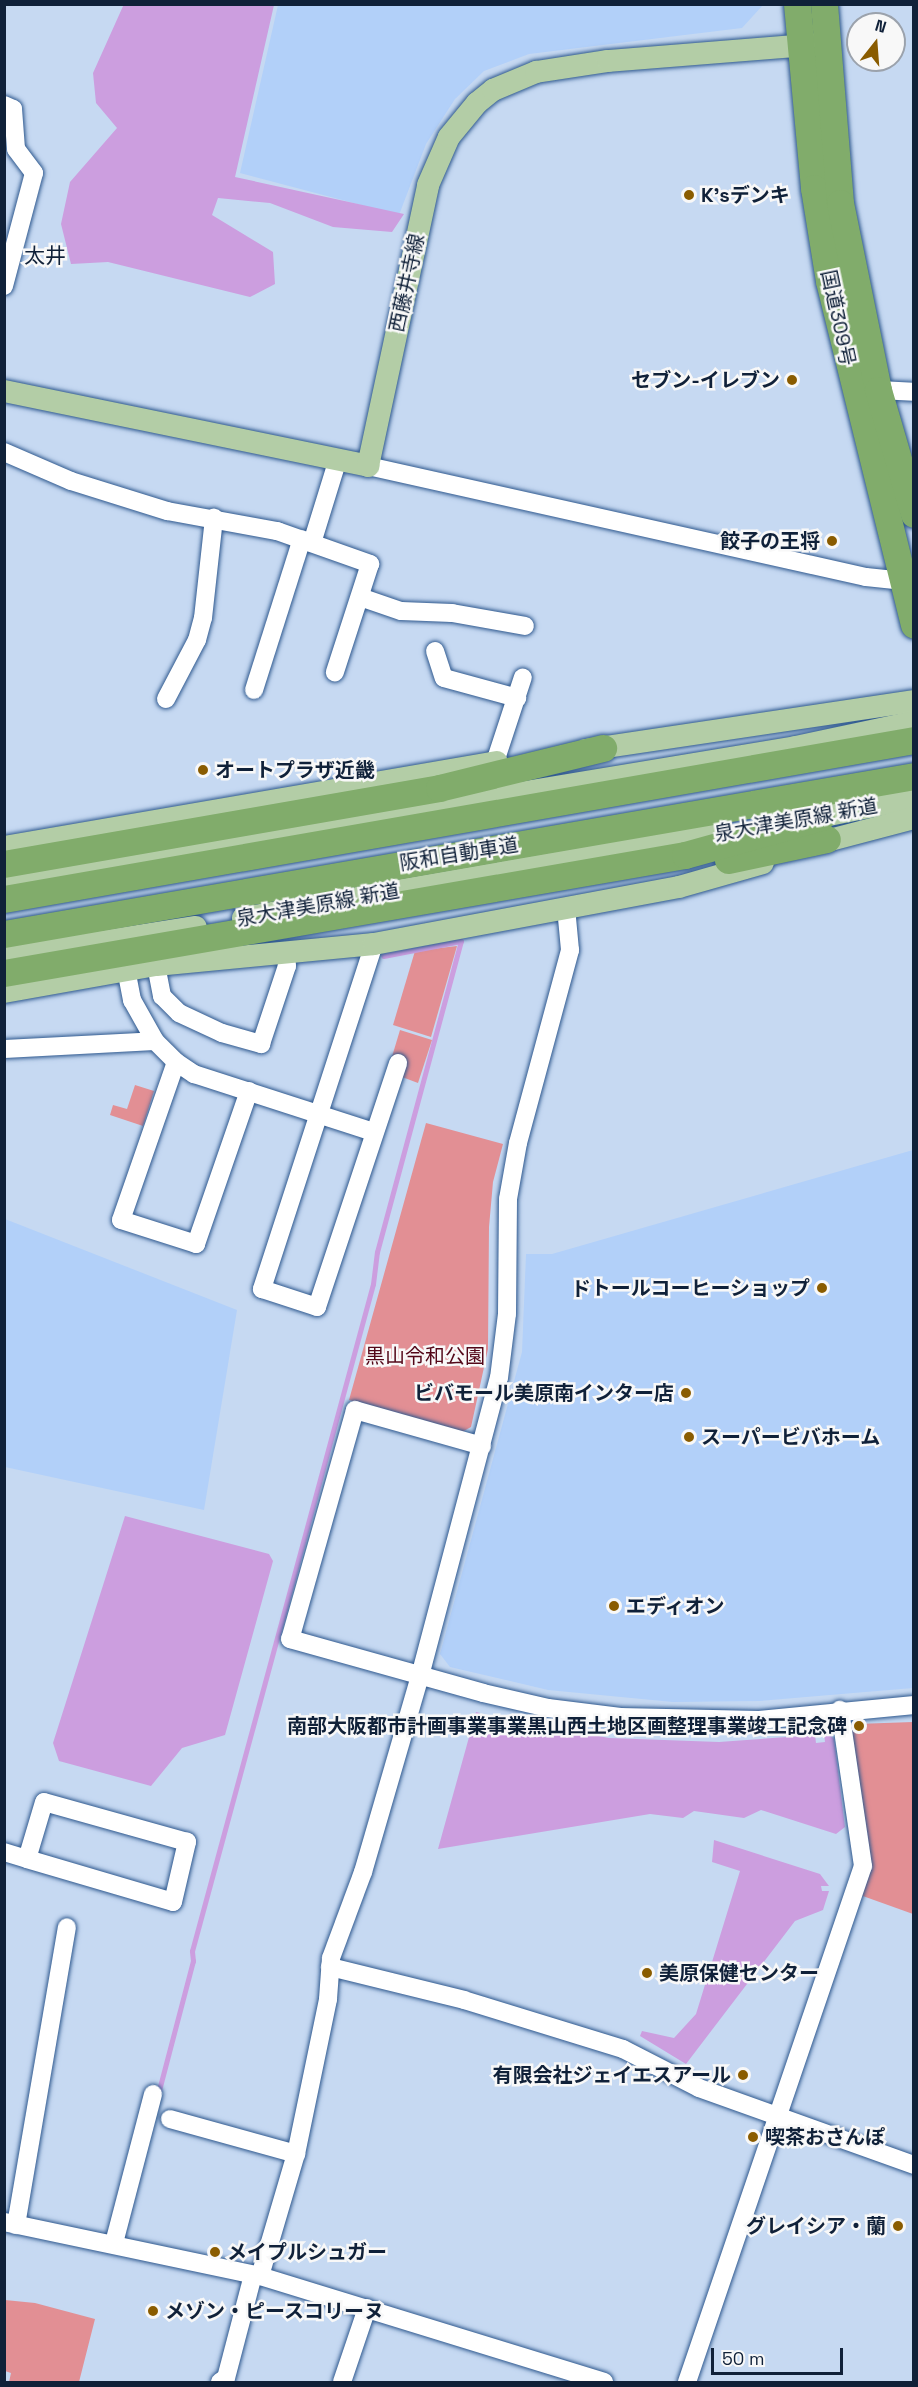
<!DOCTYPE html>
<html>
<head>
<meta charset="utf-8">
<style>
  body { margin:0 }
  #map { position:relative; width:918px; height:2387px; overflow:hidden; background:#c6d9f2; font-family:"Space Grotesk","Noto Sans JP",sans-serif }
  div>[style] { position:absolute }
  .built>* { inset:0; background:#b2d0f9 }
  .green>* { inset:0; background:#e28f94 }
  .water>* { inset:0; background:#cc9edf }
  .stream>* { height:5px; margin:-2.5px; padding:0 2.5px; transform-origin:2.5px; border-radius:2.5px; background:#cc9edf }
  .roads { filter:drop-shadow(0 0 2px #2e588e) drop-shadow(0 0 2px #2e588e) }
  .minor>* { height:18px; margin:-9px; padding:0 9px; transform-origin:9px; border-radius:9px; background:#fff }
  .major>* { height:22px; margin:-11px; padding:0 11px; transform-origin:11px; border-radius:11px; background:#b3cda6 }
  .highway>* { height:27px; margin:-13.5px; padding:0 13.5px; transform-origin:13.5px; border-radius:13.5px; background:#81ac6b }
  .dots>* { width:16px; height:16px; translate:-50% -50%; box-sizing:border-box; border:3px solid #f8f8f8; border-radius:50% }
  span { translate:-50% -50%; white-space:nowrap; text-align:center; line-height:1.15; -webkit-text-stroke:5px #f8f8f8; paint-order:stroke }
  .poi-label { font-size:20px; color:#102139; font-weight:700 }
  .left { translate:0 -50%; text-align:left }
  .right { translate:-100% -50%; text-align:right }
  .street-label { font-size:20px; color:#102139 }
  .park-label { font-size:20px; color:#530718 }
  .neighbourhood-label { font-size:21px; color:#102139 }
  .frame { position:absolute; inset:0; border:6px solid #102139; pointer-events:none }
  .north { position:absolute; left:846px; top:12px; width:60px; height:60px; box-sizing:border-box; background:#f8f8f8; border:2px solid #9ba2ac; border-radius:50%; rotate:17deg; font-size:16px; font-weight:700; line-height:24px; text-align:center; color:#102139 }
  .north::after { content:''; display:block; margin:auto; width:21px; height:27px; background:#8a5c00; clip-path:polygon(50% 0,100% 100%,50% 72%,0 100%) }
  .scale { position:absolute; left:711px; top:2348px; width:132px; height:27px; box-sizing:border-box; border:3px solid #102139; border-top:0; padding-left:8px; font-size:18px; line-height:21px; white-space:nowrap; color:#102139; -webkit-text-stroke:4px #f8f8f8; paint-order:stroke }
</style>
</head>
<body>
<div id="map">
  <div class="built">
    <div style="clip-path:polygon(278px 5px,763px 5px,742px 28px,529px 54px,484px 71px,455px 99px,426px 144px,399px 215px,240px 173px)"></div>
    <div style="clip-path:polygon(913px 1150px,913px 1688px,760px 1701px,673px 1702px,548px 1690px,450px 1667px,440px 1654px,522px 1352px,526px 1254px,552px 1254px)"></div>
    <div style="clip-path:polygon(5px 1219px,237px 1310px,204px 1510px,5px 1467px)"></div>
  </div>
  <div class="green">
    <div style="clip-path:polygon(457px 946px,431px 1037px,393px 1025px,415px 951px)"></div>
    <div style="clip-path:polygon(400px 1030px,432px 1040px,418px 1083px,402px 1077px,391px 1060px)"></div>
    <div style="clip-path:polygon(135px 1085px,154px 1091px,143px 1126px,110px 1115px,113px 1105px,127px 1109px)"></div>
    <div style="clip-path:polygon(426px 1123px,503px 1144px,493px 1182px,489px 1227px,488px 1349px,471px 1427px,462px 1432px,349px 1400px)"></div>
    <div style="clip-path:polygon(913px 1722px,913px 1914px,860px 1895px,849px 1731px,856px 1724px)"></div>
    <div style="clip-path:polygon(5px 2300px,35px 2303px,95px 2319px,79px 2382px,9px 2382px,11px 2373px,5px 2371px)"></div>
  </div>
  <div class="water">
    <div style="clip-path:polygon(124px 4px,274px 5px,235px 177px,404px 214px,392px 232px,333px 227px,270px 203px,218px 198px,212px 215px,273px 252px,275px 284px,250px 297px,108px 262px,71px 264px,61px 224px,70px 182px,117px 128px,96px 103px,93px 73px)"></div>
    <div style="clip-path:polygon(125px 1516px,269px 1554px,273px 1561px,225px 1735px,182px 1748px,151px 1786px,59px 1761px,53px 1743px)"></div>
    <div style="clip-path:polygon(476px 1712px,480px 1713px,478px 1722px,485px 1724px,488px 1715px,609px 1738px,719px 1742px,815px 1735px,816px 1743px,825px 1742px,824px 1734px,829px 1734px,834px 1739px,845px 1827px,836px 1834px,761px 1810px,744px 1818px,694px 1811px,683px 1818px,650px 1814px,438px 1849px)"></div>
    <div style="clip-path:polygon(714px 1840px,820px 1874px,829px 1886px,821px 1886px,822px 1891px,829px 1891px,823px 1910px,795px 1921px,686px 2064px,640px 2036px,642px 2031px,674px 2038px,696px 2014px,740px 1871px,712px 1862px)"></div>
  </div>
  <div class="stream">
    <div style="left:158px;top:2094px;width:138px;rotate:-75.3deg"></div>
    <div style="left:193px;top:1961px;width:10px;rotate:-96deg"></div>
    <div style="left:192px;top:1951px;width:691px;rotate:-74.82deg"></div>
    <div style="left:373px;top:1284px;width:32px;rotate:-83deg"></div>
    <div style="left:377px;top:1252px;width:322px;rotate:-74.9deg"></div>
    <div style="left:461px;top:941px;width:79px;rotate:169.1deg"></div>
  </div>
  <div class="roads">
    <div class="minor">
      <div style="left:4px;top:105px;width:10px;rotate:24deg"></div>
      <div style="left:13px;top:109px;width:40px;rotate:85.7deg"></div>
      <div style="left:16px;top:149px;width:30px;rotate:53deg"></div>
      <div style="left:34px;top:173px;width:117px;rotate:104.9deg"></div>
      <div style="left:878px;top:390px;width:36px;rotate:3deg"></div>
      <div style="left:4px;top:452px;width:73px;rotate:23.4deg"></div>
      <div style="left:71px;top:481px;width:101px;rotate:17.4deg"></div>
      <div style="left:167px;top:511px;width:112px;rotate:10.3deg"></div>
      <div style="left:277px;top:531px;width:99px;rotate:19.5deg"></div>
      <div style="left:370px;top:564px;width:114px;rotate:108deg"></div>
      <div style="left:368px;top:466px;width:510px;rotate:12.57deg"></div>
      <div style="left:866px;top:577px;width:36px;rotate:6deg"></div>
      <div style="left:312px;top:543px;width:88px;rotate:-72.8deg"></div>
      <div style="left:360px;top:597px;width:43px;rotate:18.9deg"></div>
      <div style="left:401px;top:611px;width:51px;rotate:2.2deg"></div>
      <div style="left:452px;top:613px;width:74px;rotate:10.1deg"></div>
      <div style="left:435px;top:651px;width:28px;rotate:72deg"></div>
      <div style="left:444px;top:678px;width:76px;rotate:15.3deg"></div>
      <div style="left:254px;top:690px;width:158px;rotate:-72.4deg"></div>
      <div style="left:166px;top:699px;width:67px;rotate:-62.3deg"></div>
      <div style="left:197px;top:640px;width:23px;rotate:-75deg"></div>
      <div style="left:203px;top:618px;width:101px;rotate:-83.7deg"></div>
      <div style="left:495px;top:762px;width:89px;rotate:-71.8deg"></div>
      <div style="left:374px;top:944px;width:363px;rotate:108deg"></div>
      <div style="left:262px;top:1289px;width:58px;rotate:18.1deg"></div>
      <div style="left:317px;top:1307px;width:257px;rotate:-71.6deg"></div>
      <div style="left:156px;top:965px;width:32px;rotate:79deg"></div>
      <div style="left:162px;top:996px;width:24px;rotate:45deg"></div>
      <div style="left:179px;top:1013px;width:47px;rotate:24.9deg"></div>
      <div style="left:222px;top:1033px;width:41px;rotate:15.8deg"></div>
      <div style="left:261px;top:1044px;width:82px;rotate:-71.6deg"></div>
      <div style="left:287px;top:966px;width:12px;rotate:-95deg"></div>
      <div style="left:126px;top:969px;width:32px;rotate:79deg"></div>
      <div style="left:132px;top:1000px;width:47px;rotate:60.7deg"></div>
      <div style="left:155px;top:1041px;width:30px;rotate:45deg"></div>
      <div style="left:176px;top:1062px;width:22px;rotate:34deg"></div>
      <div style="left:194px;top:1074px;width:189px;rotate:17.9deg"></div>
      <div style="left:4px;top:1049px;width:151px;rotate:-3deg"></div>
      <div style="left:176px;top:1062px;width:167px;rotate:109.2deg"></div>
      <div style="left:121px;top:1220px;width:79px;rotate:17.7deg"></div>
      <div style="left:196px;top:1244px;width:162px;rotate:-70.9deg"></div>
      <div style="left:482px;top:1446px;width:132px;rotate:-164.2deg"></div>
      <div style="left:355px;top:1410px;width:238px;rotate:105.8deg"></div>
      <div style="left:290px;top:1639px;width:200px;rotate:15.6deg"></div>
      <div style="left:483px;top:1693px;width:67px;rotate:13deg"></div>
      <div style="left:548px;top:1708px;width:73px;rotate:7.1deg"></div>
      <div style="left:620px;top:1717px;width:139px;rotate:1.2deg"></div>
      <div style="left:759px;top:1720px;width:156px;rotate:-5.5deg"></div>
      <div style="left:4px;top:1852px;width:24px;rotate:17deg"></div>
      <div style="left:27px;top:1859px;width:152px;rotate:16.4deg"></div>
      <div style="left:173px;top:1902px;width:62px;rotate:-76.9deg"></div>
      <div style="left:187px;top:1842px;width:148px;rotate:-164.4deg"></div>
      <div style="left:44px;top:1802px;width:59px;rotate:106.6deg"></div>
      <div style="left:330px;top:1967px;width:138px;rotate:13.8deg"></div>
      <div style="left:464px;top:2000px;width:166px;rotate:17.1deg"></div>
      <div style="left:623px;top:2049px;width:85px;rotate:27.2deg"></div>
      <div style="left:699px;top:2088px;width:228px;rotate:19.7deg"></div>
      <div style="left:170px;top:2119px;width:131px;rotate:15.5deg"></div>
      <div style="left:4px;top:2222px;width:262px;rotate:11.9deg"></div>
      <div style="left:260px;top:2276px;width:360px;rotate:17.1deg"></div>
      <div style="left:16px;top:2225px;width:302px;rotate:-80.3deg"></div>
      <div style="left:114px;top:2243px;width:154px;rotate:-75.3deg"></div>
      <div style="left:260px;top:2276px;width:127px;rotate:-73.6deg"></div>
      <div style="left:296px;top:2154px;width:158px;rotate:-78.3deg"></div>
      <div style="left:328px;top:1999px;width:41px;rotate:-85.8deg"></div>
      <div style="left:331px;top:1958px;width:92px;rotate:-69.6deg"></div>
      <div style="left:363px;top:1872px;width:204px;rotate:-73.8deg"></div>
      <div style="left:420px;top:1676px;width:308px;rotate:-75.2deg"></div>
      <div style="left:499px;top:1378px;width:64px;rotate:-82.9deg"></div>
      <div style="left:507px;top:1314px;width:115px;rotate:-89.5deg"></div>
      <div style="left:508px;top:1199px;width:57px;rotate:-79.9deg"></div>
      <div style="left:518px;top:1143px;width:200px;rotate:-74.9deg"></div>
      <div style="left:570px;top:950px;width:42px;rotate:-95.4deg"></div>
      <div style="left:220px;top:2382px;width:7px;rotate:-34deg"></div>
      <div style="left:226px;top:2378px;width:106px;rotate:-75.3deg"></div>
      <div style="left:342px;top:2382px;width:78px;rotate:-71.3deg"></div>
      <div style="left:687px;top:2382px;width:545px;rotate:-71.17deg"></div>
      <div style="left:863px;top:1866px;width:158px;rotate:-98.4deg"></div>
    </div>
    <div class="major">
      <div style="left:4px;top:391px;width:372px;rotate:11.6deg"></div>
      <div style="left:368px;top:466px;width:287px;rotate:-77.9deg"></div>
      <div style="left:428px;top:185px;width:52px;rotate:-66.4deg"></div>
      <div style="left:449px;top:137px;width:44px;rotate:-50.5deg"></div>
      <div style="left:477px;top:103px;width:21px;rotate:-39deg"></div>
      <div style="left:493px;top:90px;width:47px;rotate:-22.7deg"></div>
      <div style="left:536px;top:72px;width:73px;rotate:-8.7deg"></div>
      <div style="left:608px;top:61px;width:211px;rotate:-4.6deg"></div>
      <div style="left:586px;top:750px;width:332px;rotate:-8.5deg"></div>
      <div style="left:804px;top:820px;width:112px;rotate:-11.3deg"></div>
      <div style="left:811px;top:845px;width:106px;rotate:-14.7deg"></div>
      <div style="left:4px;top:847px;width:500px;rotate:-9.78deg"></div>
      <div style="left:4px;top:879px;width:803px;rotate:-9.46deg"></div>
      <div style="left:796px;top:747px;width:121px;rotate:-12deg"></div>
      <div style="left:243px;top:918px;width:488px;rotate:-10deg"></div>
      <div style="left:4px;top:957px;width:194px;rotate:-8.9deg"></div>
      <div style="left:4px;top:992px;width:154px;rotate:-10.1deg"></div>
      <div style="left:156px;top:965px;width:219px;rotate:-5.5deg"></div>
      <div style="left:374px;top:944px;width:310px;rotate:-10.6deg"></div>
      <div style="left:679px;top:887px;width:87px;rotate:-15.9deg"></div>
    </div>
    <div class="highway">
      <div style="left:797px;top:4px;width:185px;rotate:84.7deg"></div>
      <div style="left:814px;top:188px;width:94px;rotate:80.8deg"></div>
      <div style="left:829px;top:281px;width:354px;rotate:76.1deg"></div>
      <div style="left:824px;top:4px;width:200px;rotate:85.4deg"></div>
      <div style="left:840px;top:203px;width:191px;rotate:78.5deg"></div>
      <div style="left:878px;top:390px;width:129px;rotate:73.8deg"></div>
      <div style="left:728px;top:860px;width:101px;rotate:-12deg"></div>
      <div style="left:4px;top:864px;width:442px;rotate:-9.9deg"></div>
      <div style="left:439px;top:788px;width:169px;rotate:-13.7deg"></div>
      <div style="left:4px;top:899px;width:924px;rotate:-9.91deg"></div>
      <div style="left:4px;top:934px;width:924px;rotate:-9.85deg"></div>
      <div style="left:4px;top:973px;width:691px;rotate:-9.83deg"></div>
      <div style="left:685px;top:855px;width:141px;rotate:-15.6deg"></div>
    </div>
  </div>
  <div class="dots">
    <div style="left:689px;top:195px;background:#8a5c00"></div>
    <div style="left:792px;top:380px;background:#8a5c00"></div>
    <div style="left:832px;top:541px;background:#8a5c00"></div>
    <div style="left:203px;top:770px;background:#8a5c00"></div>
    <div style="left:822px;top:1288px;background:#8a5c00"></div>
    <div style="left:686px;top:1393px;background:#8a5c00"></div>
    <div style="left:689px;top:1437px;background:#8a5c00"></div>
    <div style="left:614px;top:1606px;background:#8a5c00"></div>
    <div style="left:859px;top:1726px;background:#8a5c00"></div>
    <div style="left:647px;top:1973px;background:#8a5c00"></div>
    <div style="left:743px;top:2075px;background:#8a5c00"></div>
    <div style="left:753px;top:2137px;background:#8a5c00"></div>
    <div style="left:898px;top:2226px;background:#8a5c00"></div>
    <div style="left:215px;top:2252px;background:#8a5c00"></div>
    <div style="left:153px;top:2311px;background:#8a5c00"></div>
  </div>
  <div class="poi-label">
    <span class="left" style="left:701px;top:195px">K'sデンキ</span>
    <span class="right" style="left:780px;top:380px">セブン-イレブン</span>
    <span class="right" style="left:820px;top:541px">餃子の王将</span>
    <span class="left" style="left:215px;top:770px">オートプラザ近畿</span>
    <span class="right" style="left:810px;top:1288px">ドトールコーヒーショップ</span>
    <span class="right" style="left:674px;top:1393px">ビバモール美原南インター店</span>
    <span class="left" style="left:701px;top:1437px">スーパービバホーム</span>
    <span class="left" style="left:626px;top:1606px">エディオン</span>
    <span class="right" style="left:847px;top:1726px">南部大阪都市計画事業事業黒山西土地区画整理事業竣工記念碑</span>
    <span class="left" style="left:659px;top:1973px">美原保健センター</span>
    <span class="right" style="left:731px;top:2075px">有限会社ジェイエスアール</span>
    <span class="left" style="left:765px;top:2137px">喫茶おさんぽ</span>
    <span class="right" style="left:886px;top:2226px">グレイシア・蘭</span>
    <span class="left" style="left:227px;top:2252px">メイプルシュガー</span>
    <span class="left" style="left:165px;top:2311px">メゾン・ピースコリーヌ</span>
  </div>
  <div class="street-label">
    <span style="left:407px;top:283px;rotate:-78deg">西藤井寺線</span>
    <span style="left:838px;top:318px;rotate:78deg">国道309号</span>
    <span style="left:796px;top:820px;rotate:-10deg">泉大津美原線 新道</span>
    <span style="left:459px;top:854px;rotate:-9deg">阪和自動車道</span>
    <span style="left:318px;top:905px;rotate:-10deg">泉大津美原線 新道</span>
  </div>
  <div class="park-label">
    <span style="left:425px;top:1356px">黒山令和公園</span>
  </div>
  <div class="neighbourhood-label">
    <span style="left:45px;top:256px">太井</span>
  </div>
  <div class="frame"></div>
  <div class="north">N</div>
  <div class="scale">50 m</div>
</div>
</body>
</html>
